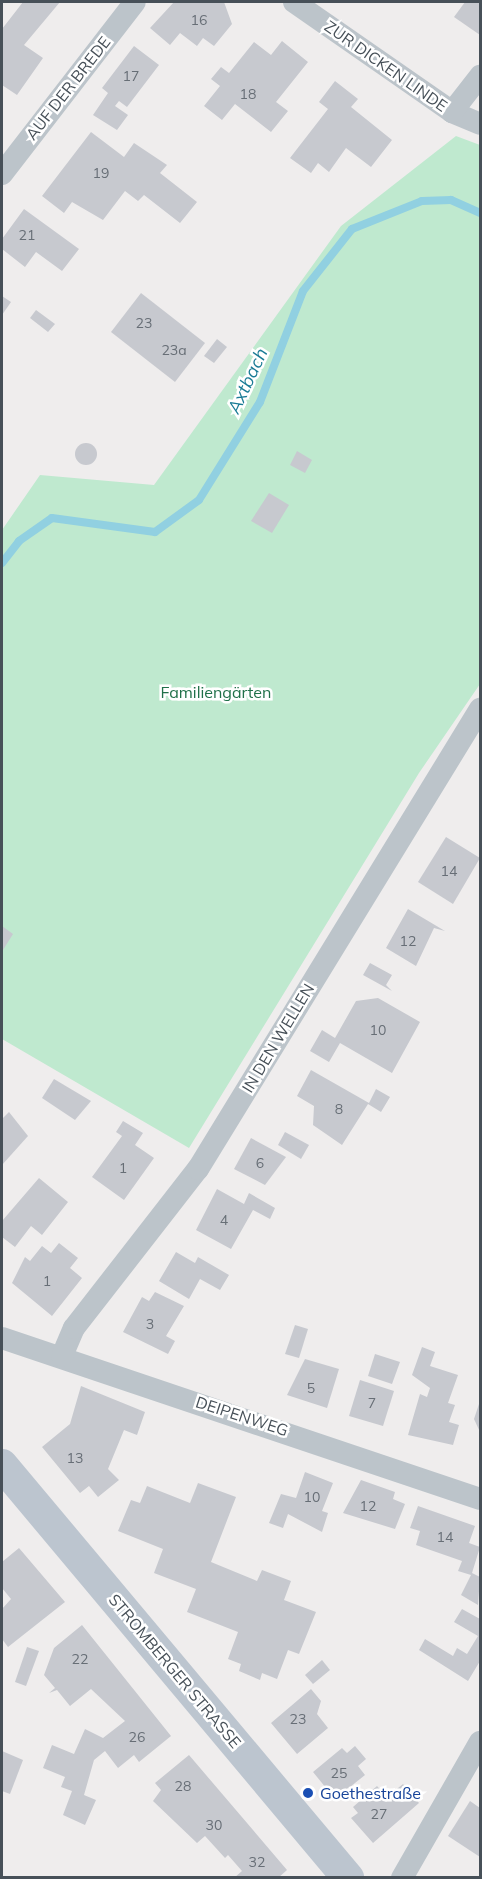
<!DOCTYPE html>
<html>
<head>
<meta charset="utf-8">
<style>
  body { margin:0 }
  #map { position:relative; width:482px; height:1879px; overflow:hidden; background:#efeded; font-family:Mulish,sans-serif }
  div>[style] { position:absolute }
  .green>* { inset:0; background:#bfe9cf }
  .stream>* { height:8px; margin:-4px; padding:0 4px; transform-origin:4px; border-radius:4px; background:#91d0e1 }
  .building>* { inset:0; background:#c7c9cf }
  .round { border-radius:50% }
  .street>* { height:22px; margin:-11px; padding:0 11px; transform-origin:11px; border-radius:11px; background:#bcc4ca }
  .secondary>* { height:32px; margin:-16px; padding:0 16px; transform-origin:16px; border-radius:16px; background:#bcc5cf }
  .dots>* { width:16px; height:16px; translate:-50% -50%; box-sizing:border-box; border:3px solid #fff; border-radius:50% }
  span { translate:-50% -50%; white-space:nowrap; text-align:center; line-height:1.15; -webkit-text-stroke:5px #fff; paint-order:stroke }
  .number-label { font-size:14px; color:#676e76 }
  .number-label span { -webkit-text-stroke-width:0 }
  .street-label { font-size:16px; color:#475058 }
  .park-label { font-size:16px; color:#207049 }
  .transit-label { font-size:16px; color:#164399 }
  .left { translate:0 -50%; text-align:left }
  .water-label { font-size:18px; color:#1b7c96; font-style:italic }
  .frame { position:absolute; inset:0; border:3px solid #475058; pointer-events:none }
</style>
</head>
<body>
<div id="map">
  <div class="green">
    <div style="clip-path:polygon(456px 136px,480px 145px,480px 684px,419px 773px,189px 1148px,2px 1039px,2px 530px,40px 475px,154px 485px,341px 226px)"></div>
  </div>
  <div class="stream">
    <div style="left:2px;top:563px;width:28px;rotate:-52deg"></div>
    <div style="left:19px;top:541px;width:40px;rotate:-34.9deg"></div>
    <div style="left:52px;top:518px;width:104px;rotate:7.7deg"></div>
    <div style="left:155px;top:532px;width:54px;rotate:-36deg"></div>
    <div style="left:199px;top:500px;width:115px;rotate:-58.1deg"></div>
    <div style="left:260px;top:402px;width:119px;rotate:-68.8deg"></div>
    <div style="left:303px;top:291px;width:79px;rotate:-51.7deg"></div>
    <div style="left:352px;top:229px;width:75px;rotate:-21.8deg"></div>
    <div style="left:422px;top:201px;width:29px;rotate:-2deg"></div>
    <div style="left:451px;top:200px;width:32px;rotate:24deg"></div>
  </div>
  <div class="building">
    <div style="clip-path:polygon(23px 2px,60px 2px,24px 45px,43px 58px,17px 95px,2px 85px,2px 29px)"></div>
    <div style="clip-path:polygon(174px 2px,224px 2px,232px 24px,214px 46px,203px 38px,197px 46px,180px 33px,170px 45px,150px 28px)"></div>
    <div style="clip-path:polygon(465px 2px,480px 2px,480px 35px,454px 17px)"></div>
    <div style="clip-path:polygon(282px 41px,308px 62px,276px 102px,288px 111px,271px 132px,235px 104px,222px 120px,204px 106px,220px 86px,211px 79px,221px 67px,229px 73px,254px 42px,271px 55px)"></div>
    <div style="clip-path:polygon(134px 46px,159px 65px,127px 107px,119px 101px,115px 106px,128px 115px,117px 130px,93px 115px,108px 93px,102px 88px)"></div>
    <div style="clip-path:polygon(335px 81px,358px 99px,351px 107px,392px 140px,371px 167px,346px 148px,329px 172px,318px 163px,311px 173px,290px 158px,328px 109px,319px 102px)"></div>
    <div style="clip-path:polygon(91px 132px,124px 157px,134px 143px,167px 165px,160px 173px,197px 202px,180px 223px,144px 195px,138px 201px,125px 191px,103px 220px,72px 202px,64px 213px,42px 196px)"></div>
    <div style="clip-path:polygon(24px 209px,79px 249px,62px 271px,36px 252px,25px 267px,2px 249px,2px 239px)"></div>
    <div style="clip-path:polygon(141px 293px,205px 343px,175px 382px,111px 332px)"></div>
    <div style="clip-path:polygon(2px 296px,11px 302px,2px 315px)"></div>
    <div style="clip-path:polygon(36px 310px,55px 324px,48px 332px,30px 318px)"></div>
    <div style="clip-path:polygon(217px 339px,227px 347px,214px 363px,204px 356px)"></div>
    <div class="round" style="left:75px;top:443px;width:22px;height:22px"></div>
    <div style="clip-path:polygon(297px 451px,312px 460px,305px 473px,290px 465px)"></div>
    <div style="clip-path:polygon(269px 493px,289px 505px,272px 533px,251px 521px)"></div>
    <div style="clip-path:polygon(446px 837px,480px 858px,453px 904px,418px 882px)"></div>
    <div style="clip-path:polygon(408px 909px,445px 931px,434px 928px,416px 966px,386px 948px)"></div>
    <div style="clip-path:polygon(2px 926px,13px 934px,3px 950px,2px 949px)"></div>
    <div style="clip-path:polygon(370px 963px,392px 975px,386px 985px,392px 991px,363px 975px)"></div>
    <div style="clip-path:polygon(378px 998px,420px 1022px,392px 1073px,340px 1043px,329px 1062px,310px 1051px,322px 1030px,335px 1038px,356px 1001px)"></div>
    <div style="clip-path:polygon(311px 1070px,369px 1103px,376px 1089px,390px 1097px,381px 1112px,368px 1104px,342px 1145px,313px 1125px,314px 1106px,297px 1096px)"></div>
    <div style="clip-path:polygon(54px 1079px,91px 1101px,75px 1120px,42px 1098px)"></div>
    <div style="clip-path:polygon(9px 1112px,28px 1136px,2px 1165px,2px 1119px)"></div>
    <div style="clip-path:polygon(123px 1121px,143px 1133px,135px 1145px,154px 1158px,124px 1200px,92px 1177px,122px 1136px,116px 1132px)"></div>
    <div style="clip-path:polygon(285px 1132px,309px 1145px,301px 1159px,278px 1145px)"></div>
    <div style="clip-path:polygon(251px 1138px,286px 1157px,265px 1185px,234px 1169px)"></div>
    <div style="clip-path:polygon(39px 1178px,68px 1202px,42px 1235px,31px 1226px,15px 1247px,2px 1237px,2px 1221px)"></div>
    <div style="clip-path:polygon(217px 1189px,244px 1204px,249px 1193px,275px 1208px,270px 1219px,253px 1210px,231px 1249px,196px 1230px)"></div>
    <div style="clip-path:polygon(59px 1243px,78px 1258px,70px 1268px,82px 1278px,52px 1316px,12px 1283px,25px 1257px,30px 1261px,42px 1246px,51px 1253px)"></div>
    <div style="clip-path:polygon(176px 1252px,195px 1263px,198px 1257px,229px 1275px,220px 1290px,200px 1279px,189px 1299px,159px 1281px)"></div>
    <div style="clip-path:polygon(155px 1292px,184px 1306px,166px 1336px,175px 1341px,168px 1354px,123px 1332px,142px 1297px,149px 1301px)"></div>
    <div style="clip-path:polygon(295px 1325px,308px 1329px,299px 1358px,285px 1354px)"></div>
    <div style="clip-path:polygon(422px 1347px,435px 1352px,430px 1366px,458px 1375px,448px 1403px,455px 1405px,449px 1422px,459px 1425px,453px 1445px,408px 1435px,420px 1394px,427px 1397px,430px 1388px,412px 1375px)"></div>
    <div style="clip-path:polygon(375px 1354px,400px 1362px,392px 1384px,368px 1376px)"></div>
    <div style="clip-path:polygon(305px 1359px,339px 1369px,327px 1408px,287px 1395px)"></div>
    <div style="clip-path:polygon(360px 1380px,394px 1391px,383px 1426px,349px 1416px)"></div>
    <div style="clip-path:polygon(81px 1386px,145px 1412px,137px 1435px,124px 1430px,108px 1469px,119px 1480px,98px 1497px,89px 1486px,80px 1493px,42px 1447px,70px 1424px)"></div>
    <div style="clip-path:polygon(480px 1401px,480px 1432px,474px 1419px)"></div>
    <div style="clip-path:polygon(305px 1472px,333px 1483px,322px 1511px,328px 1513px,322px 1532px,288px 1514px,283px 1528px,269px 1523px,281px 1494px,296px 1498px)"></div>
    <div style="clip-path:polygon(361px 1480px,395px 1492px,393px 1499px,405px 1504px,395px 1529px,343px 1513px)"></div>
    <div style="clip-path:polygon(198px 1483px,236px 1497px,211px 1562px,257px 1581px,262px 1570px,291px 1581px,284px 1600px,316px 1612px,299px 1654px,288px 1650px,277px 1679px,262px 1673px,260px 1680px,239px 1671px,241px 1664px,228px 1659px,238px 1632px,187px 1612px,196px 1589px,154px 1573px,163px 1549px,118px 1531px,131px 1500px,140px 1503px,147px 1486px,190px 1503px)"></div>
    <div style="clip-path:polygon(418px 1506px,475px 1526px,469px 1543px,480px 1547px,472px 1573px,480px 1577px,478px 1605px,461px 1595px,471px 1575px,458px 1571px,462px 1561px,416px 1545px,420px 1531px,410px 1528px)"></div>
    <div style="clip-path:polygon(19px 1548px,65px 1602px,8px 1647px,2px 1639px,2px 1609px,11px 1599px,2px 1588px,2px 1562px)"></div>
    <div style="clip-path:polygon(462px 1609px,480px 1619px,480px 1661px,468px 1681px,419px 1650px,425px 1639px,453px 1656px,457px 1648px,467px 1654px,478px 1636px,454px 1622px)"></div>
    <div style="clip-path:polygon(82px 1625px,171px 1736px,139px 1762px,134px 1755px,118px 1768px,105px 1751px,94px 1760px,84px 1795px,96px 1800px,85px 1825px,63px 1815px,72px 1791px,61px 1787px,65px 1777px,43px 1768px,52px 1745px,74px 1754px,85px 1729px,103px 1738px,125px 1721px,91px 1689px,70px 1706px,57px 1690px,49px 1693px,55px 1688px,44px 1675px,54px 1648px)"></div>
    <div style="clip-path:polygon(27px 1647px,39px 1651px,26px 1686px,15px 1682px)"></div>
    <div style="clip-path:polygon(322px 1660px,330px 1670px,313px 1684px,305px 1675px)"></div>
    <div style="clip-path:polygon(311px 1689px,321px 1701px,317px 1714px,328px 1728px,297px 1754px,271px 1723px)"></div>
    <div style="clip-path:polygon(355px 1746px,366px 1759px,358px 1766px,365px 1775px,335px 1799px,313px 1772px,342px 1748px,347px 1753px)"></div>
    <div style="clip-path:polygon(2px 1751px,23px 1760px,10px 1794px,2px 1791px)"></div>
    <div style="clip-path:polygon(189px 1755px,287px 1870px,278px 1878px,234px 1878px,242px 1871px,228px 1855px,225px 1858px,205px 1836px,197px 1843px,153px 1801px,161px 1790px,155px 1783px)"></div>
    <div style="clip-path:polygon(403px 1784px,419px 1803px,373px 1843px,351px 1818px,358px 1813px,353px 1807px,377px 1786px,387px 1797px)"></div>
    <div style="clip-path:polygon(470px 1801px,480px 1808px,480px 1857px,448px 1836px)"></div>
  </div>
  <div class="street">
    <div style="left:294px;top:2px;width:193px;rotate:34.8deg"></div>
    <div style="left:452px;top:112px;width:30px;rotate:23deg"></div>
    <div style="left:452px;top:112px;width:46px;rotate:-52.1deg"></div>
    <div style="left:2px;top:174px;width:217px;rotate:-52.3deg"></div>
    <div style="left:2px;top:1338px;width:504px;rotate:18.61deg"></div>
    <div style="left:62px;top:1356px;width:30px;rotate:-67deg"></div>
    <div style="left:74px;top:1328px;width:202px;rotate:-52.1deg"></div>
    <div style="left:198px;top:1169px;width:540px;rotate:-58.49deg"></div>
    <div style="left:402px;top:1878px;width:157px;rotate:-60.2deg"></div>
  </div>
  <div class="secondary">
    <div style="left:2px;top:1465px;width:539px;rotate:50.04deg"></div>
  </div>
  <div class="dots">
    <div style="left:308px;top:1793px;background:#1a4fb4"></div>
  </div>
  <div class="number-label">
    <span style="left:199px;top:20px">16</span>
    <span style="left:131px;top:76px">17</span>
    <span style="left:248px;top:94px">18</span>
    <span style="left:101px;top:173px">19</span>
    <span style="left:27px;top:235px">21</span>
    <span style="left:144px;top:323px">23</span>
    <span style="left:174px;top:350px">23a</span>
    <span style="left:449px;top:871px">14</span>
    <span style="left:408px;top:941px">12</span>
    <span style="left:378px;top:1030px">10</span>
    <span style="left:339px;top:1109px">8</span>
    <span style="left:260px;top:1163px">6</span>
    <span style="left:123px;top:1168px">1</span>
    <span style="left:224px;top:1220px">4</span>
    <span style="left:47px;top:1281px">1</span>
    <span style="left:150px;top:1324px">3</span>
    <span style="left:311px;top:1388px">5</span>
    <span style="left:372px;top:1403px">7</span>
    <span style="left:75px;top:1458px">13</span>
    <span style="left:312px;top:1497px">10</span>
    <span style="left:368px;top:1506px">12</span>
    <span style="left:445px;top:1537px">14</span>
    <span style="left:80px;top:1659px">22</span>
    <span style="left:298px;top:1719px">23</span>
    <span style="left:137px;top:1737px">26</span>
    <span style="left:339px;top:1773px">25</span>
    <span style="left:183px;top:1786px">28</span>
    <span style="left:379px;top:1814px">27</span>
    <span style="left:214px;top:1825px">30</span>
    <span style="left:257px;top:1862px">32</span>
  </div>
  <div class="street-label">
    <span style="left:386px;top:66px;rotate:35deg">ZUR DICKEN LINDE</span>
    <span style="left:68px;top:88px;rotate:-52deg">AUF DER BREDE</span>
    <span style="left:278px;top:1038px;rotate:-59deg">IN DEN WELLEN</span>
    <span style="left:242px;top:1416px;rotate:18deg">DEIPENWEG</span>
    <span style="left:175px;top:1671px;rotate:50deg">STROMBERGER STRASSE</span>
  </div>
  <div class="park-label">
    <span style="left:216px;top:692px">Familiengärten</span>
  </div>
  <div class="transit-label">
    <span class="left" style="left:320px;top:1793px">Goethestraße</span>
  </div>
  <div class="water-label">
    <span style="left:248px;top:381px;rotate:-65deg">Axtbach</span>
  </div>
  <div class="frame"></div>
</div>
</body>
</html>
